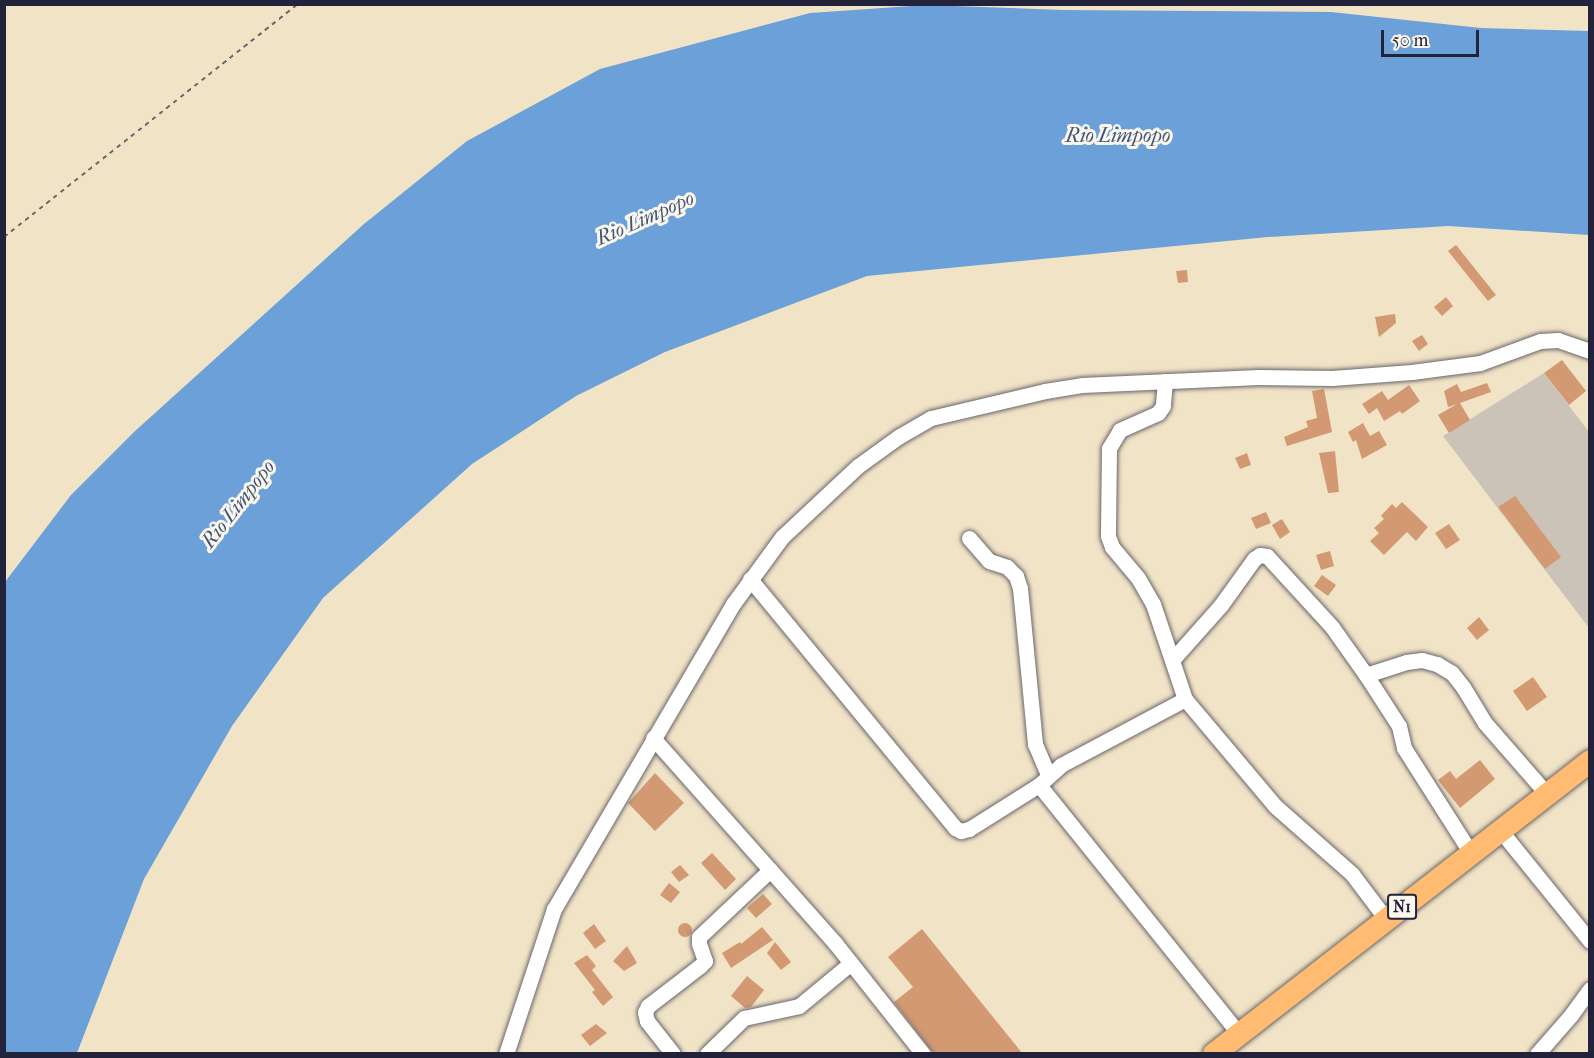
<!DOCTYPE html>
<html>
<head>
<meta charset="utf-8">
<style>
  body { margin:0 }
  #map { position:relative; width:1594px; height:1058px; overflow:hidden; background:#f1e3c6; font-family:"IM FELL French Canon",serif }
  div>[style] { position:absolute }
  .industrial>* { inset:0; background:#cbc3b8 }
  .water>* { inset:0; background:#6ca0d8 }
  .building>* { inset:0; background:#d29972 }
  .round { border-radius:50% }
  .path>* { height:2px; margin-top:-1px; transform-origin:0; background:repeating-linear-gradient(90deg,#6a666c 0 4.5px,transparent 0 9px) }
  .roads { filter:drop-shadow(0 0 2px #6a666c) drop-shadow(0 0 2px #6a666c) }
  .minor>* { height:15px; margin:-7.5px; padding:0 7.5px; transform-origin:7.5px; border-radius:7.5px; background:#fff }
  .highway>* { height:22px; margin:-11px; padding:0 11px; transform-origin:11px; border-radius:11px; background:#ffbb71 }
  span { translate:-50% -50%; white-space:nowrap; text-align:center; line-height:1.15; -webkit-text-stroke:6px #fbf7ec; paint-order:stroke }
  .shield-label span { padding:2px 4px; background:#fbf7ec; border:2px solid; border-radius:4px; -webkit-text-stroke-width:0 }
  .shield-label { font-size:16px; color:#22223b; font-weight:700 }
  .water-label { font-size:20px; color:#40547a; font-style:italic }
  .frame { position:absolute; inset:0; border:6px solid #22223b; pointer-events:none }
  .scale { position:absolute; left:1381px; top:30px; width:98px; height:27px; box-sizing:border-box; border:3px solid #22223b; border-top:0; padding-left:8px; font-size:18px; line-height:21px; white-space:nowrap; color:#22223b; -webkit-text-stroke:4px #fbf7ec; paint-order:stroke }
</style>
</head>
<body>
<div id="map">
  <div class="industrial">
    <div style="clip-path:polygon(1544px 373px,1589px 432px,1589px 628px,1443px 436px)"></div>
  </div>
  <div class="water">
    <div style="clip-path:polygon(926px 5px,1063px 10px,1331px 12px,1481px 28px,1589px 31px,1589px 235px,1448px 226px,1268px 237px,867px 276px,665px 352px,576px 396px,472px 464px,323px 598px,232px 726px,144px 879px,77px 1053px,5px 1053px,5px 582px,71px 495px,134px 432px,364px 224px,467px 141px,600px 69px,810px 13px)"></div>
  </div>
  <div class="building">
    <div style="clip-path:polygon(1456px 245px,1496px 295px,1488px 301px,1448px 251px)"></div>
    <div style="clip-path:polygon(1187px 270px,1188px 282px,1178px 283px,1176px 271px)"></div>
    <div style="clip-path:polygon(1446px 297px,1453px 306px,1442px 316px,1434px 307px)"></div>
    <div style="clip-path:polygon(1395px 314px,1396px 323px,1379px 337px,1375px 317px)"></div>
    <div style="clip-path:polygon(1422px 335px,1428px 344px,1419px 351px,1412px 341px)"></div>
    <div style="clip-path:polygon(1562px 360px,1586px 391px,1569px 405px,1544px 373px)"></div>
    <div style="clip-path:polygon(1487px 383px,1491px 392px,1460px 403px,1470px 420px,1449px 433px,1438px 415px,1457px 404px,1448px 407px,1444px 391px,1457px 384px,1461px 392px)"></div>
    <div style="clip-path:polygon(1409px 385px,1420px 401px,1402px 414px,1400px 411px,1384px 421px,1377px 408px,1369px 414px,1362px 404px,1382px 391px,1388px 400px)"></div>
    <div style="clip-path:polygon(1324px 389px,1332px 432px,1287px 446px,1284px 437px,1308px 427px,1306px 421px,1317px 418px,1312px 391px)"></div>
    <div style="clip-path:polygon(1363px 423px,1370px 436px,1379px 431px,1387px 445px,1362px 459px,1356px 440px,1353px 442px,1348px 432px)"></div>
    <div style="clip-path:polygon(1335px 451px,1339px 492px,1328px 493px,1319px 453px)"></div>
    <div style="clip-path:polygon(1247px 453px,1251px 465px,1240px 469px,1235px 458px)"></div>
    <div style="clip-path:polygon(1515px 496px,1561px 557px,1545px 569px,1498px 507px)"></div>
    <div style="clip-path:polygon(1402px 502px,1428px 527px,1416px 541px,1407px 532px,1384px 555px,1370px 541px,1379px 533px,1374px 528px,1384px 519px,1381px 516px,1392px 504px,1396px 508px)"></div>
    <div style="clip-path:polygon(1266px 512px,1271px 523px,1256px 529px,1251px 518px)"></div>
    <div style="clip-path:polygon(1282px 519px,1290px 532px,1280px 539px,1272px 525px)"></div>
    <div style="clip-path:polygon(1449px 524px,1460px 540px,1446px 549px,1435px 533px)"></div>
    <div style="clip-path:polygon(1330px 551px,1334px 566px,1321px 570px,1316px 555px)"></div>
    <div style="clip-path:polygon(1322px 575px,1336px 585px,1328px 596px,1314px 586px)"></div>
    <div style="clip-path:polygon(1479px 617px,1489px 630px,1477px 640px,1467px 628px)"></div>
    <div style="clip-path:polygon(1533px 677px,1547px 697px,1527px 711px,1513px 691px)"></div>
    <div style="clip-path:polygon(1480px 760px,1495px 779px,1460px 808px,1438px 780px,1450px 771px,1456px 779px)"></div>
    <div style="clip-path:polygon(655px 773px,684px 803px,655px 831px,628px 803px)"></div>
    <div style="clip-path:polygon(712px 853px,736px 879px,725px 890px,701px 863px)"></div>
    <div style="clip-path:polygon(680px 865px,689px 875px,679px 882px,671px 872px)"></div>
    <div style="clip-path:polygon(669px 883px,680px 892px,671px 903px,660px 895px)"></div>
    <div style="clip-path:polygon(763px 894px,772px 904px,756px 918px,747px 908px)"></div>
    <div class="round" style="left:678px;top:923px;width:14px;height:14px"></div>
    <div style="clip-path:polygon(594px 924px,606px 941px,595px 949px,583px 933px)"></div>
    <div style="clip-path:polygon(762px 927px,773px 940px,731px 968px,722px 953px,740px 942px,741px 944px)"></div>
    <div style="clip-path:polygon(922px 929px,976px 996px,1022px 1053px,933px 1053px,894px 1002px,913px 987px,888px 957px)"></div>
    <div style="clip-path:polygon(775px 942px,791px 962px,781px 970px,767px 953px)"></div>
    <div style="clip-path:polygon(627px 946px,637px 963px,624px 971px,613px 961px)"></div>
    <div style="clip-path:polygon(587px 955px,596px 966px,592px 970px,613px 997px,603px 1006px,592px 992px,595px 990px,574px 963px)"></div>
    <div style="clip-path:polygon(747px 976px,764px 990px,751px 1007px,745px 1008px,731px 996px)"></div>
    <div style="clip-path:polygon(596px 1024px,607px 1033px,590px 1046px,581px 1035px)"></div>
  </div>
  <div class="path">
    <div style="left:4px;top:237px;width:375px;rotate:-38.4deg"></div>
  </div>
  <div class="roads">
    <div class="minor">
      <div style="left:1165px;top:381px;width:25px;rotate:95deg"></div>
      <div style="left:1163px;top:406px;width:9px;rotate:126deg"></div>
      <div style="left:1158px;top:413px;width:42px;rotate:155.9deg"></div>
      <div style="left:1120px;top:430px;width:21px;rotate:121deg"></div>
      <div style="left:1109px;top:448px;width:88px;rotate:90.7deg"></div>
      <div style="left:1108px;top:536px;width:12px;rotate:70deg"></div>
      <div style="left:1112px;top:547px;width:40px;rotate:50deg"></div>
      <div style="left:1138px;top:578px;width:30px;rotate:60deg"></div>
      <div style="left:1153px;top:604px;width:100px;rotate:71.4deg"></div>
      <div style="left:1185px;top:699px;width:140px;rotate:49.9deg"></div>
      <div style="left:1275px;top:806px;width:103px;rotate:41.4deg"></div>
      <div style="left:1352px;top:874px;width:56px;rotate:52.9deg"></div>
      <div style="left:969px;top:538px;width:30px;rotate:49deg"></div>
      <div style="left:989px;top:561px;width:19px;rotate:18deg"></div>
      <div style="left:1007px;top:567px;width:13px;rotate:45deg"></div>
      <div style="left:1016px;top:576px;width:13px;rotate:72deg"></div>
      <div style="left:1020px;top:588px;width:157px;rotate:84.5deg"></div>
      <div style="left:1035px;top:744px;width:33px;rotate:67deg"></div>
      <div style="left:750px;top:579px;width:323px;rotate:50.5deg"></div>
      <div style="left:955px;top:828px;width:7px;rotate:27deg"></div>
      <div style="left:961px;top:831px;width:8px;rotate:-14deg"></div>
      <div style="left:969px;top:829px;width:83px;rotate:-32.2deg"></div>
      <div style="left:1039px;top:785px;width:30px;rotate:-42deg"></div>
      <div style="left:1061px;top:765px;width:140px;rotate:-28deg"></div>
      <div style="left:1173px;top:659px;width:72px;rotate:-48.4deg"></div>
      <div style="left:1221px;top:605px;width:57px;rotate:-54.3deg"></div>
      <div style="left:1254px;top:559px;width:7px;rotate:-34deg"></div>
      <div style="left:1260px;top:555px;width:7px;rotate:8deg"></div>
      <div style="left:1267px;top:556px;width:96px;rotate:47.5deg"></div>
      <div style="left:1332px;top:627px;width:59px;rotate:54.7deg"></div>
      <div style="left:1366px;top:675px;width:61px;rotate:57.1deg"></div>
      <div style="left:1399px;top:726px;width:23px;rotate:77deg"></div>
      <div style="left:1404px;top:748px;width:125px;rotate:57.5deg"></div>
      <div style="left:1366px;top:675px;width:42px;rotate:-18deg"></div>
      <div style="left:1406px;top:662px;width:16px;rotate:-7deg"></div>
      <div style="left:1422px;top:660px;width:16px;rotate:15deg"></div>
      <div style="left:1437px;top:664px;width:17px;rotate:31deg"></div>
      <div style="left:1452px;top:673px;width:18px;rotate:52deg"></div>
      <div style="left:1463px;top:687px;width:42px;rotate:58.6deg"></div>
      <div style="left:1485px;top:723px;width:94px;rotate:48.9deg"></div>
      <div style="left:653px;top:738px;width:274px;rotate:48.4deg"></div>
      <div style="left:835px;top:943px;width:142px;rotate:51.6deg"></div>
      <div style="left:1039px;top:785px;width:319px;rotate:51.2deg"></div>
      <div style="left:1500px;top:830px;width:143px;rotate:51deg"></div>
      <div style="left:506px;top:1054px;width:153px;rotate:-71.7deg"></div>
      <div style="left:554px;top:909px;width:354px;rotate:-59.6deg"></div>
      <div style="left:733px;top:604px;width:83px;rotate:-53.8deg"></div>
      <div style="left:782px;top:537px;width:104px;rotate:-43.1deg"></div>
      <div style="left:858px;top:466px;width:49px;rotate:-35.9deg"></div>
      <div style="left:898px;top:437px;width:38px;rotate:-30deg"></div>
      <div style="left:931px;top:418px;width:117px;rotate:-13.3deg"></div>
      <div style="left:1045px;top:391px;width:37px;rotate:-9deg"></div>
      <div style="left:1082px;top:385px;width:176px;rotate:-2.6deg"></div>
      <div style="left:1258px;top:377px;width:74px;rotate:0.8deg"></div>
      <div style="left:1332px;top:378px;width:80px;rotate:-4.3deg"></div>
      <div style="left:1412px;top:372px;width:69px;rotate:-7.5deg"></div>
      <div style="left:1480px;top:363px;width:64px;rotate:-20.1deg"></div>
      <div style="left:1540px;top:341px;width:18px;rotate:-3deg"></div>
      <div style="left:1558px;top:340px;width:34px;rotate:19deg"></div>
      <div style="left:673px;top:1054px;width:42px;rotate:-128.2deg"></div>
      <div style="left:647px;top:1021px;width:9px;rotate:-103deg"></div>
      <div style="left:645px;top:1012px;width:7px;rotate:-63deg"></div>
      <div style="left:648px;top:1006px;width:66px;rotate:-37.6deg"></div>
      <div style="left:700px;top:966px;width:7px;rotate:-45deg"></div>
      <div style="left:705px;top:961px;width:18px;rotate:-109deg"></div>
      <div style="left:699px;top:944px;width:7px;rotate:-90deg"></div>
      <div style="left:699px;top:937px;width:98px;rotate:-43.3deg"></div>
      <div style="left:707px;top:1054px;width:52px;rotate:-44.2deg"></div>
      <div style="left:744px;top:1018px;width:56px;rotate:-12.3deg"></div>
      <div style="left:799px;top:1006px;width:67px;rotate:-39.6deg"></div>
      <div style="left:1537px;top:1054px;width:52px;rotate:-48.9deg"></div>
      <div style="left:1571px;top:1015px;width:32px;rotate:-54deg"></div>
    </div>
    <div class="highway">
      <div style="left:1214px;top:1054px;width:477px;rotate:-37.9deg"></div>
    </div>
  </div>
  <div class="shield-label">
    <span style="left:1402px;top:907px">N1</span>
  </div>
  <div class="water-label">
    <span style="left:1118px;top:135px">Rio Limpopo</span>
    <span style="left:645px;top:218px;rotate:-24deg">Rio Limpopo</span>
    <span style="left:238px;top:504px;rotate:-52deg">Rio Limpopo</span>
  </div>
  <div class="frame"></div>
  <div class="scale">50 m</div>
</div>
</body>
</html>
